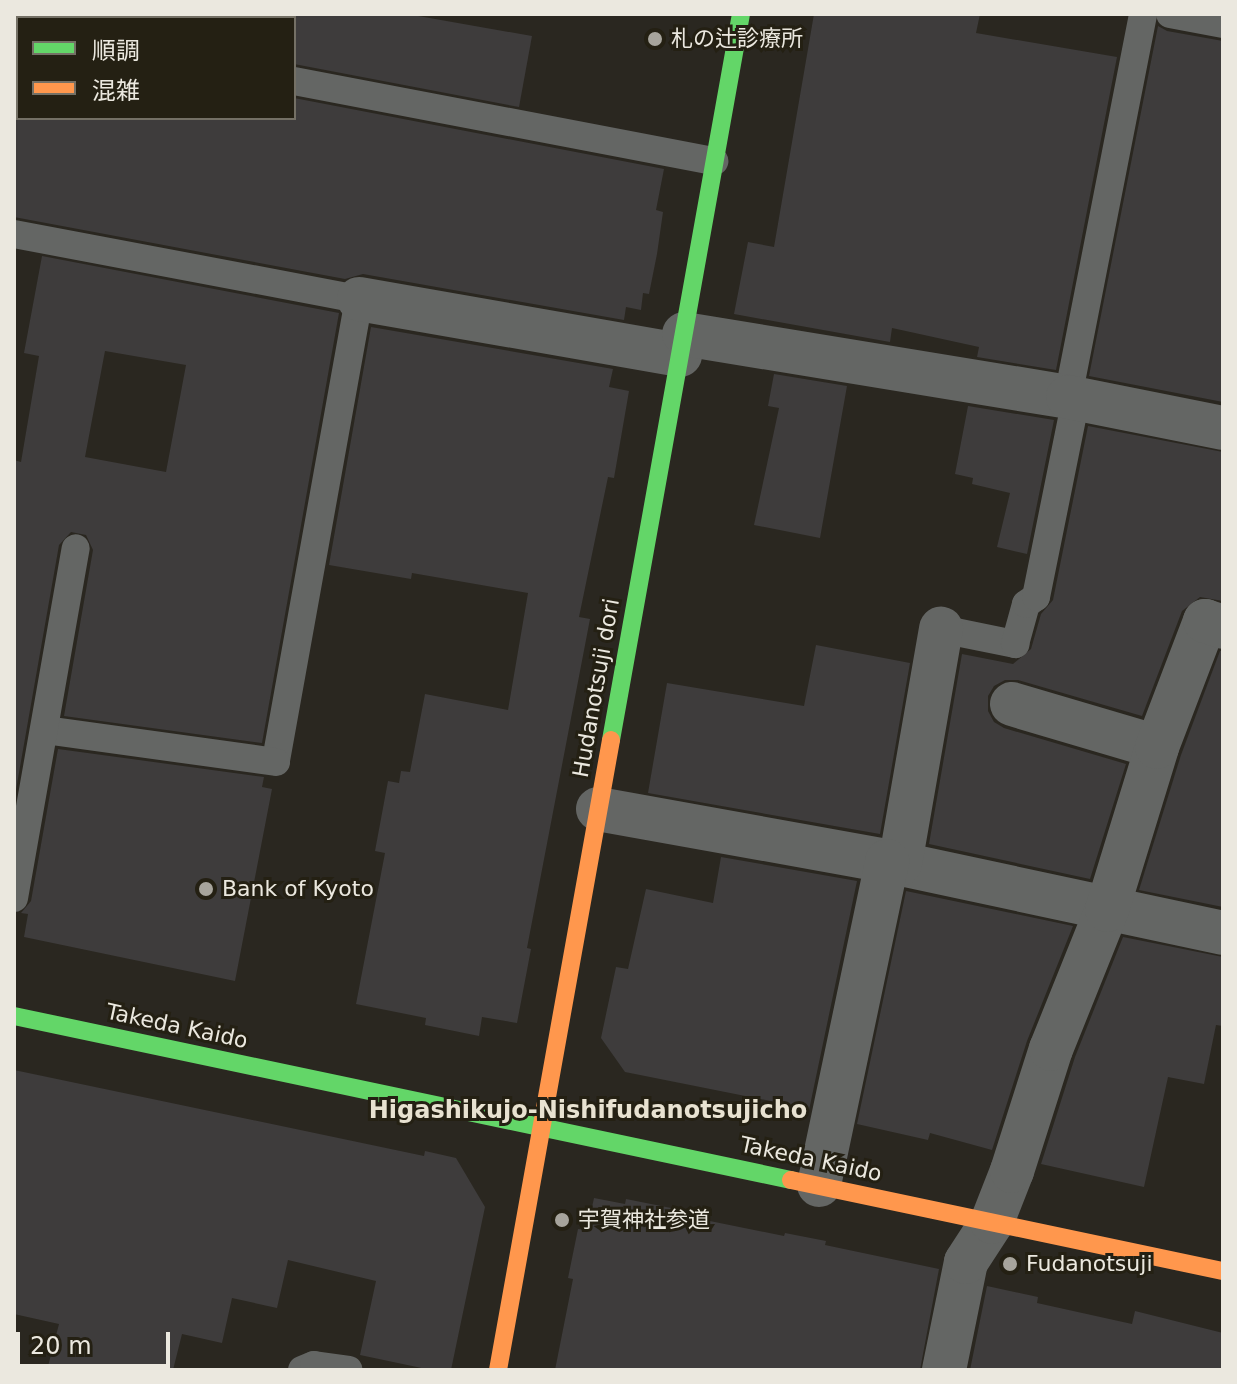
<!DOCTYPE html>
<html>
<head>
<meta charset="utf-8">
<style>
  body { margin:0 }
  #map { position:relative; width:1237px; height:1384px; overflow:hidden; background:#2a2720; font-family:"DejaVu Sans","Noto Sans JP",sans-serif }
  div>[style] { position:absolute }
  .building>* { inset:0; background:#3e3c3c }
  .lane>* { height:28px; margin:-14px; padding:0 14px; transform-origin:14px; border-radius:14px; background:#646664 }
  .street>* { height:44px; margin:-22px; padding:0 22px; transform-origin:22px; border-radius:22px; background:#646664 }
  .fast>* { height:18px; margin:-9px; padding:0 9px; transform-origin:9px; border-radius:9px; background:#63d668 }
  .slow>* { height:18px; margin:-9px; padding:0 9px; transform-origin:9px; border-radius:9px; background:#ff974d }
  .dots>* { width:22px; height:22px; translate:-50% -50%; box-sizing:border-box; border:4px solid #242013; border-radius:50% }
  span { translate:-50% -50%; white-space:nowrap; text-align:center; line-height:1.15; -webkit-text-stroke:6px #242013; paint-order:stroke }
  .poi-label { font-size:22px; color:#ebe8df }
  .left { translate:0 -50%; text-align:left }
  .street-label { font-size:22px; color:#ebe8df }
  .neighbourhood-label { font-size:24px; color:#e8e2d1; font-weight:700 }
  .frame { position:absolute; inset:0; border:16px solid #ebe8df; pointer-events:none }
  .legend { position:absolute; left:16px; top:16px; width:280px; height:104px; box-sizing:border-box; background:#242013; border:2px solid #747065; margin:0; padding:10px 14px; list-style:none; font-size:24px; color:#ebe8df }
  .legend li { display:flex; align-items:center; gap:16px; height:40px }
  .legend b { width:40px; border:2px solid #747065 }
  .scale { position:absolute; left:16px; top:1332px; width:154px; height:36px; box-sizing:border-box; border:4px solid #ebe8df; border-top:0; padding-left:10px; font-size:24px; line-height:28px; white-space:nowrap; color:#ebe8df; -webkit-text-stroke:6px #242013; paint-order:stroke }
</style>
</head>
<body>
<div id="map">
  <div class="building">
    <div style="clip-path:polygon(294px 14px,407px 14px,532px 36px,519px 107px,294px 64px)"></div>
    <div style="clip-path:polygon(814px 14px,980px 14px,976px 33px,1117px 57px,1056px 370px,977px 357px,979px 347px,892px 328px,890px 342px,734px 314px,748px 242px,774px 247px)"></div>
    <div style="clip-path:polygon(1158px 26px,1167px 31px,1223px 41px,1223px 402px,1089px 376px)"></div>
    <div style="clip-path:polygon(294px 98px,664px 169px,656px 210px,663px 212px,657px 254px,649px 294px,643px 293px,641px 310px,626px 307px,624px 320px,363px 274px,345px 279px,14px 217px,14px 118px,294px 118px)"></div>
    <div style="clip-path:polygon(evenodd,42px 256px,339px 313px,262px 743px,64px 716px,93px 550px,86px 535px,71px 532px,59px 545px,14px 801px,14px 460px,21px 462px,39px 356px,24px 353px,42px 256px,105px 351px,186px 365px,166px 472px,85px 457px,105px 351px)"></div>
    <div style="clip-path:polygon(371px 327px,613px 369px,609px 387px,629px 391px,614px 478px,608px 477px,579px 617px,590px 619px,527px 948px,531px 949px,517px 1023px,482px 1017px,479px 1036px,425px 1025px,426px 1018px,356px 1004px,385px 853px,375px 851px,388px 781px,399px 783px,401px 771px,410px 772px,425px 694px,508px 710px,528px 593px,412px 573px,411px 579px,329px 565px)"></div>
    <div style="clip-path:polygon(774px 374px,847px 386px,820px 538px,754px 525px,779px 408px,768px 406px)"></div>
    <div style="clip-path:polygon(968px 406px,1054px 420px,1027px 554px,997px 547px,1010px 493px,972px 484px,973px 478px,955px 474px)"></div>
    <div style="clip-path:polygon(1088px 426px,1223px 452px,1223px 601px,1200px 597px,1182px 611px,1142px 716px,1018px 680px,1005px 680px,994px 686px,988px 696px,988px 711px,994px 722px,1004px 728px,1126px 764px,1090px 879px,929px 844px,962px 654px,1013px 664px,1031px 649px,1041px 614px,1053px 600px)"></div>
    <div style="clip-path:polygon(816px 645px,910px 663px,880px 834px,648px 793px,667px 683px,804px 706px)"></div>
    <div style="clip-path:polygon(1220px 651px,1223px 651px,1223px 907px,1139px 890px,1181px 755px)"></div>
    <div style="clip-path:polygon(58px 749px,264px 777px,262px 787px,272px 789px,235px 981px,24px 937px,28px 914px,21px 913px,31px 901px)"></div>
    <div style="clip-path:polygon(721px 857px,857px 881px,808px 1115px,785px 1110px,786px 1104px,625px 1072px,601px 1038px,616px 967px,628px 969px,646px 889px,713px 903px)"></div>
    <div style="clip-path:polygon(906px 891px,1073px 926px,1027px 1041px,992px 1150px,930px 1133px,928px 1140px,857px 1124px)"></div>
    <div style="clip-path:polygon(1123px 937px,1223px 957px,1223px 1026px,1216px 1025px,1204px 1084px,1168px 1077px,1144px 1187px,1041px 1164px,1075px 1057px)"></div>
    <div style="clip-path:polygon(14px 1070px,424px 1156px,425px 1151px,456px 1158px,485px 1207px,451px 1370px,431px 1370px,360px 1355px,376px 1281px,288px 1260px,277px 1308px,232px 1298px,222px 1343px,182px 1334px,173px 1370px,47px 1370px,59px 1324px,14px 1314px)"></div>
    <div style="clip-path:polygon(594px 1198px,625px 1204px,626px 1199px,696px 1213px,695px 1218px,784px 1236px,785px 1233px,826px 1241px,825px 1245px,939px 1269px,920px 1370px,555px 1370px,573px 1279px,568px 1278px,578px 1229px,587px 1230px)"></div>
    <div style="clip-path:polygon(987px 1286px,1038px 1297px,1037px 1303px,1132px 1324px,1135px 1311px,1223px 1333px,1223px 1370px,970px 1370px)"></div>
  </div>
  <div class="lane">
    <div style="left:1170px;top:14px;width:54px;rotate:10.7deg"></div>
    <div style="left:14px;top:28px;width:4px"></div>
    <div style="left:294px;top:81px;width:428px;rotate:10.8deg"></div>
    <div style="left:14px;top:234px;width:351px;rotate:10.7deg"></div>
    <div style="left:359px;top:299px;width:470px;rotate:100.2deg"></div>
    <div style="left:276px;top:762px;width:234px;rotate:-172.1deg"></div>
    <div style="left:1068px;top:397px;width:390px;rotate:-78.9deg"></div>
    <div style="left:941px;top:629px;width:76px;rotate:11.5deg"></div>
    <div style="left:1015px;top:644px;width:41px;rotate:-74.6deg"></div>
    <div style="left:1026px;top:604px;width:12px;rotate:-35deg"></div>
    <div style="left:1036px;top:597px;width:202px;rotate:-78.6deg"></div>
    <div style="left:14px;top:898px;width:355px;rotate:-80deg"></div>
    <div style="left:302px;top:1370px;width:13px;rotate:-23deg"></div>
    <div style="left:314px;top:1365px;width:35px;rotate:8deg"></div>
  </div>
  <div class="street">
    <div style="left:359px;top:299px;width:326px;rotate:9.9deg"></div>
    <div style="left:684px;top:334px;width:389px;rotate:9.3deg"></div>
    <div style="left:1068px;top:397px;width:158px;rotate:11.3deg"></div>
    <div style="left:1012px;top:704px;width:151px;rotate:16.5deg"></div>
    <div style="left:598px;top:809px;width:294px;rotate:10.2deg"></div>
    <div style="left:887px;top:861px;width:344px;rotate:12.1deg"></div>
    <div style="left:900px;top:864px;width:239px;rotate:-80.1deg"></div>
    <div style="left:819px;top:1185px;width:331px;rotate:-78.1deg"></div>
    <div style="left:944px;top:1370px;width:110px;rotate:-78.5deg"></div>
    <div style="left:966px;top:1262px;width:48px;rotate:-57deg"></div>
    <div style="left:992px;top:1222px;width:55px;rotate:-68.6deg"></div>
    <div style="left:1012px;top:1171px;width:128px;rotate:-72.3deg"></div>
    <div style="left:1051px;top:1049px;width:150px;rotate:-68.1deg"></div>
    <div style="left:1107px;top:910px;width:170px;rotate:-72.9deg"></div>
    <div style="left:1157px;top:747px;width:135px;rotate:-69.1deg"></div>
    <div style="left:1205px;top:621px;width:19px;rotate:18deg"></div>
  </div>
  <div class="fast">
    <div style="left:611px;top:740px;width:738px;rotate:-79.85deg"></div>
    <div style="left:14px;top:1016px;width:794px;rotate:11.92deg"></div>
  </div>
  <div class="slow">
    <div style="left:791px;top:1180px;width:441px;rotate:11.9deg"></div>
    <div style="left:498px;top:1370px;width:640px;rotate:-79.83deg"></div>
  </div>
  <div class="dots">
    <div style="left:655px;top:39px;background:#a7a49c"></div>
    <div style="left:206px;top:889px;background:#a7a49c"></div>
    <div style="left:562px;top:1220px;background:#a7a49c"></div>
    <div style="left:1010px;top:1264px;background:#a7a49c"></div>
  </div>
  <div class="poi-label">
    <span class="left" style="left:671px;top:39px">札の辻診療所</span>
    <span class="left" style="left:222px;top:889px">Bank of Kyoto</span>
    <span class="left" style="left:578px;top:1220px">宇賀神社参道</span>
    <span class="left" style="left:1026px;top:1264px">Fudanotsuji</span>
  </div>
  <div class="street-label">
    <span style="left:596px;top:688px;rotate:-80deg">Hudanotsuji dori</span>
    <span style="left:177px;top:1026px;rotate:12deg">Takeda Kaido</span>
    <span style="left:811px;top:1159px;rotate:12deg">Takeda Kaido</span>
  </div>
  <div class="neighbourhood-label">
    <span style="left:588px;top:1111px">Higashikujo-Nishifudanotsujicho</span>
  </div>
  <div class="frame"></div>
  <ul class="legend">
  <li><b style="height:10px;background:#63d668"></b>順調</li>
  <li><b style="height:10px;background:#ff974d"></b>混雑</li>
  </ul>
  <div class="scale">20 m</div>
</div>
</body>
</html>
